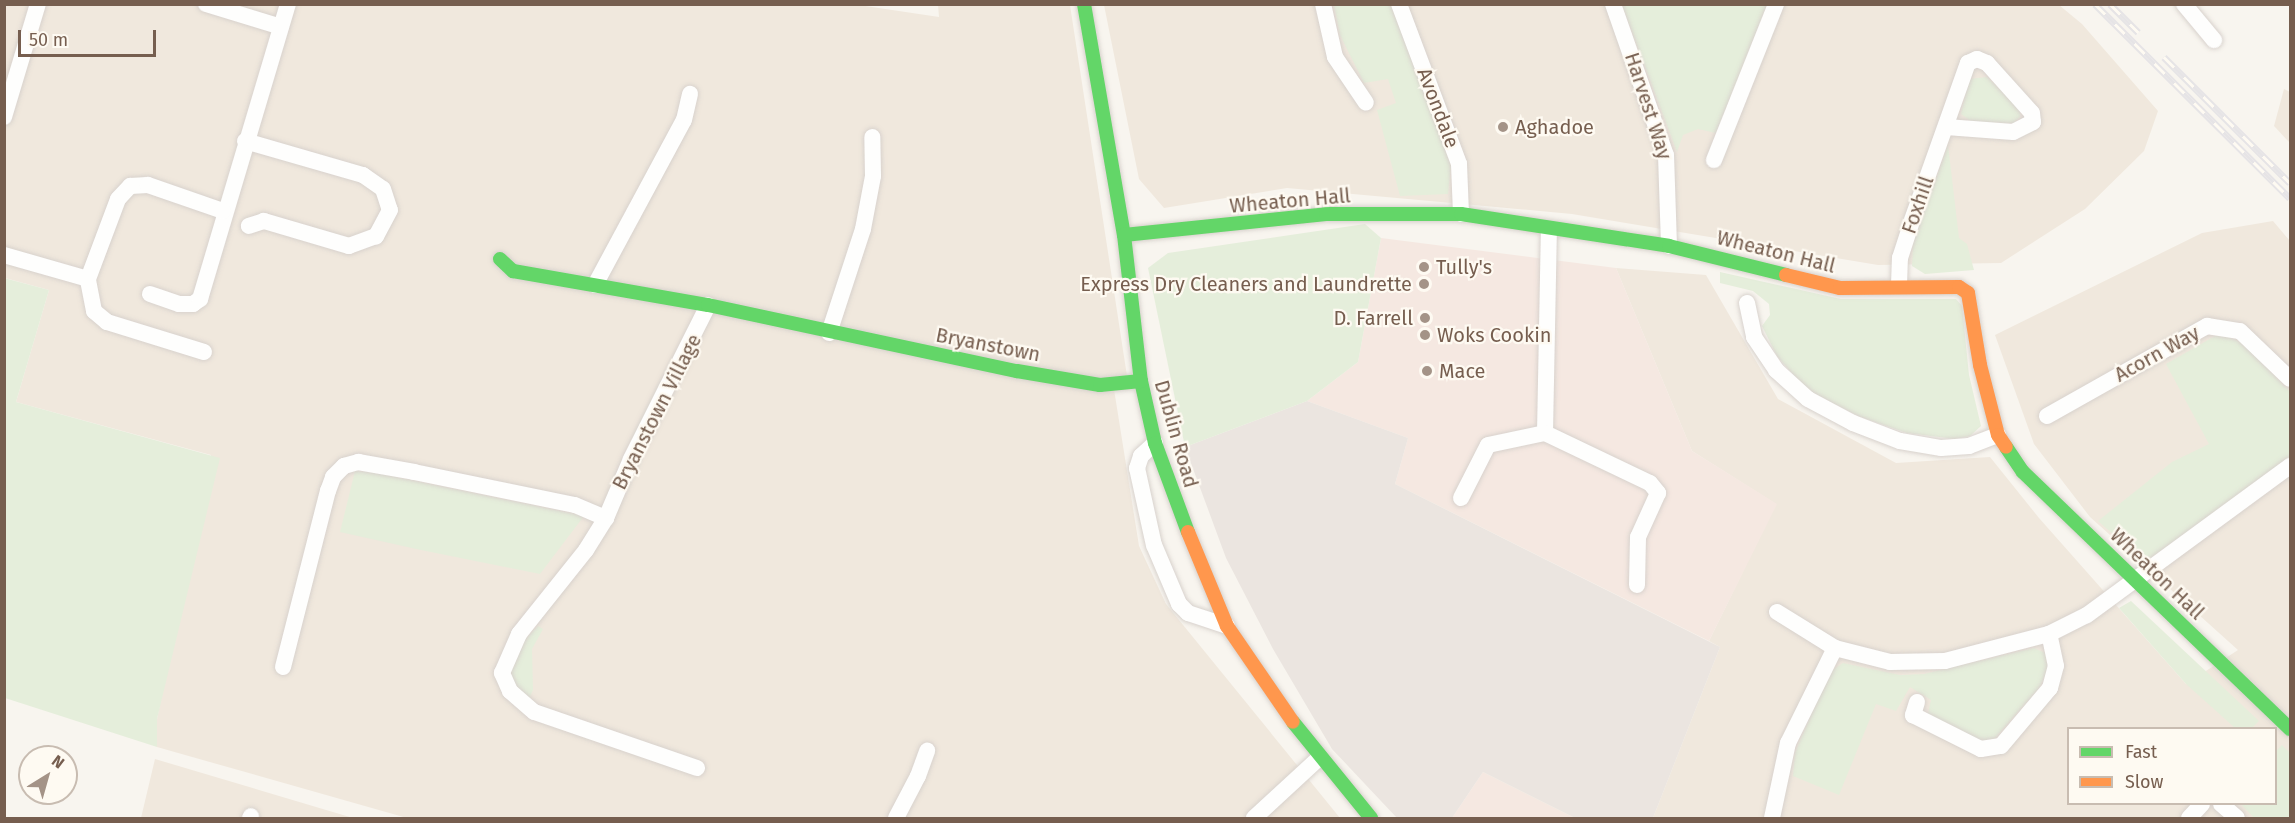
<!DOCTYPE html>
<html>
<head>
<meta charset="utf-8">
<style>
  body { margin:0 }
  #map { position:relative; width:2295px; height:823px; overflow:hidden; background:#f8f5ef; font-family:"Fira Sans",sans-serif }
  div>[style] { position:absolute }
  .residential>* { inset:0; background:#f0e8dd }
  .commercial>* { inset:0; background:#f5e8e1 }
  .industrial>* { inset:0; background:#ebe5e0 }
  .green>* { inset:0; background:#e5eedb }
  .roads { filter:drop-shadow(0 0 2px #d8d2cd) drop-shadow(0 0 2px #d8d2cd) }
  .street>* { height:16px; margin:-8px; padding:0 8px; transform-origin:8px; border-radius:8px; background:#fefefd }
  .fast>* { height:14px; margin:-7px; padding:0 7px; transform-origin:7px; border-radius:7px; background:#63d668 }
  .slow>* { height:14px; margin:-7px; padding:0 7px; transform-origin:7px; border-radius:7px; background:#ff974d }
  .rail>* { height:7px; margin-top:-3.5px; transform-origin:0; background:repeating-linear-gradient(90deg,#fefaf2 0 14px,#e6e4e6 0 28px); box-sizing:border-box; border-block:2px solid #e6e4e6 }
  .dots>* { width:16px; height:16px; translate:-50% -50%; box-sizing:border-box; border:3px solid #fefaf2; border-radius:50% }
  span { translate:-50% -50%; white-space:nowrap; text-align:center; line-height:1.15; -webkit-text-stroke:4.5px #fefaf2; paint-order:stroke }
  .street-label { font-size:20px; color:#765e4f }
  .poi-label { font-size:20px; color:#765e4f }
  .left { translate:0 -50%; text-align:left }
  .right { translate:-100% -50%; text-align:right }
  .frame { position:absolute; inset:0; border:6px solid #765e4f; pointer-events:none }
  .legend { position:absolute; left:2067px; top:727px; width:210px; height:78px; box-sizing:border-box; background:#fefaf2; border:2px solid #c8bcb1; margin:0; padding:8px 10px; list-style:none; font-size:18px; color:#765e4f }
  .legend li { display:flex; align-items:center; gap:12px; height:30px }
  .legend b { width:30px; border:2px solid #c8bcb1 }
  .north { position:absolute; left:18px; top:745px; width:60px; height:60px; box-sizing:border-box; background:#fefaf2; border:2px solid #c8bcb1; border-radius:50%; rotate:37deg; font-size:16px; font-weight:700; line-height:24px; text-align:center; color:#765e4f }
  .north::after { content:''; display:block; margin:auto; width:21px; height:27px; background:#a49387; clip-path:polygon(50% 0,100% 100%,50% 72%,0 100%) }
  .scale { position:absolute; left:18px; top:30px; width:138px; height:27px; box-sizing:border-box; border:3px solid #765e4f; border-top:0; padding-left:8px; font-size:18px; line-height:21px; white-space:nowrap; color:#765e4f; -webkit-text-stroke:4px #fefaf2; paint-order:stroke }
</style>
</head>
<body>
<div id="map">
  <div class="residential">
    <div style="clip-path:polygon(852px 4px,939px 17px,938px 5px,1070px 5px,1127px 376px,1113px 383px,1139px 546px,1166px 604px,1340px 818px,407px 818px,157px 747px,157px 719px,211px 455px,16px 402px,49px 290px,5px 278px,4px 5px)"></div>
    <div style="clip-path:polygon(1104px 5px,2059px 5px,2082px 24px,2158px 111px,2144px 151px,2085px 209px,2001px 263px,1878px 265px,1572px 214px,1287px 188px,1164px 208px,1139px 179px)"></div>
    <div style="clip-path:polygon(2284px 89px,2290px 92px,2290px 143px,2274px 126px)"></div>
    <div style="clip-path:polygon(evenodd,2273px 221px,2290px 241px,2290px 818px,1653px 818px,1720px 647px,1709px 641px,1776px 504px,1692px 451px,1616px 268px,1706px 275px,1778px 399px,1896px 463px,1990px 457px,2039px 518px,2186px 684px,2238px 650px,2090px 517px,2034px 444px,1995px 335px,2202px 233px,2273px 221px,2068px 728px,2276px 728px,2276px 804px,2068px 804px,2068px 728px)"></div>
    <div style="clip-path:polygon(155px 759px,353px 818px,141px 818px)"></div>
  </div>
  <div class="commercial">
    <div style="clip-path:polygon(1381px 238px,1616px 268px,1692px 451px,1777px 504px,1709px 641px,1395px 484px,1408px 438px,1307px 401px,1358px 362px)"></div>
    <div style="clip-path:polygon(1483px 772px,1575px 818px,1452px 818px)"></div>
  </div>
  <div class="industrial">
    <div style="clip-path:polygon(1307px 401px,1408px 438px,1395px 484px,1720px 647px,1653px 818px,1575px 818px,1483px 772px,1452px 818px,1397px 818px,1332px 749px,1273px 649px,1226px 558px,1185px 447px)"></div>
  </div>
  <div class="green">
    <div style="clip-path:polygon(1334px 5px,1391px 5px,1451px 166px,1448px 194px,1400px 196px,1377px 110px,1396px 103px,1388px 79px,1364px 83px,1340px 35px)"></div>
    <div style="clip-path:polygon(1622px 5px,1767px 5px,1716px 133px,1698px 129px,1683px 135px,1677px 152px)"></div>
    <div style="clip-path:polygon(1987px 77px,2020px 109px,2020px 117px,2013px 123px,1972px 122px,1961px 114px,1969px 79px)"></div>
    <div style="clip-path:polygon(1948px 145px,1959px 238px,1967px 244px,1974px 270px,1925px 274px,1912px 266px,1913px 244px)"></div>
    <div style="clip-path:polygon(1365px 224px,1381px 238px,1358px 362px,1307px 401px,1185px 447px,1148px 268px,1168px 253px)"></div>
    <div style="clip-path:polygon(1720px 272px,1841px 299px,1956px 299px,1962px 306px,1969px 375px,1981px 426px,1970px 436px,1955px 439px,1907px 433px,1858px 416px,1806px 389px,1777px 356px,1762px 326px,1770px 315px,1769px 304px,1753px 291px,1720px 283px)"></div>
    <div style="clip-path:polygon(4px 278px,49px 290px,16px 402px,220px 458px,157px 719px,157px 747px,5px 698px)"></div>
    <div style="clip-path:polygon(2215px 336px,2226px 336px,2244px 344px,2290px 392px,2290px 458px,2145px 562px,2098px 521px,2172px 462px,2209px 444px,2166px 364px)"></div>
    <div style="clip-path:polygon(355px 471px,376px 473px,584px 516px,540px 574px,421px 550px,340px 532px)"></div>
    <div style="clip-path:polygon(2131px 601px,2259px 721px,2252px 728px,2235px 728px,2186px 684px,2119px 608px)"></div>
    <div style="clip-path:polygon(538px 626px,543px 629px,532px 649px,533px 690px,529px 699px,518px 690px,509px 673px,521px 644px)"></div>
    <div style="clip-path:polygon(2034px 648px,2045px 653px,2048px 669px,2039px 688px,1994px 739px,1979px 741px,1928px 714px,1931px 700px,1910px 687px,1896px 711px,1876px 704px,1839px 795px,1793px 776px,1795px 753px,1829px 672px,1843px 663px,1900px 675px,1924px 674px)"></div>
    <div style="clip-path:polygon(2282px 745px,2290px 753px,2290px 818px,2254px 818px,2241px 804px,2276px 804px,2276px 751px)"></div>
  </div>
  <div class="roads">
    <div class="street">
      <div style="left:206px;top:4px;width:78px;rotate:17deg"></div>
      <div style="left:1323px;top:4px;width:54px;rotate:77.2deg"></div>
      <div style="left:1335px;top:57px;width:55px;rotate:56deg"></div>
      <div style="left:1399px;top:4px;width:171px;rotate:69.4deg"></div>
      <div style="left:1459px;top:164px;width:50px;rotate:87.7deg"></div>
      <div style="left:1613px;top:4px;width:160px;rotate:70.7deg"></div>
      <div style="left:1666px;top:155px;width:91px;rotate:88.1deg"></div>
      <div style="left:2184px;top:4px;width:47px;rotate:50.2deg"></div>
      <div style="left:4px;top:117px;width:118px;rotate:-73.3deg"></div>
      <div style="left:245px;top:141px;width:123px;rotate:16.1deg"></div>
      <div style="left:363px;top:175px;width:24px;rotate:35deg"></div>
      <div style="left:383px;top:189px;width:22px;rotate:72deg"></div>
      <div style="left:390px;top:210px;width:30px;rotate:118deg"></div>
      <div style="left:376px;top:236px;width:29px;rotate:160deg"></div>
      <div style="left:349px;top:246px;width:89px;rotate:-163.6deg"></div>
      <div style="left:264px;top:221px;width:16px;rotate:162deg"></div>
      <div style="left:1714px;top:160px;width:168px;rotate:-68.3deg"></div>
      <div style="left:4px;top:255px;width:87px;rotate:15.9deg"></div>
      <div style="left:595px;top:285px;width:187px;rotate:-61.7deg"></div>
      <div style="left:684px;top:120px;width:27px;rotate:-77deg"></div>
      <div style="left:1899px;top:285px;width:27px;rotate:-88deg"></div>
      <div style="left:1900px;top:258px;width:40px;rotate:-72deg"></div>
      <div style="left:1912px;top:220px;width:167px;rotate:-70.4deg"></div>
      <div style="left:1968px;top:63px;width:10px;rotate:-24deg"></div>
      <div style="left:1977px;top:59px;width:11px;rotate:22deg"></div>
      <div style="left:1987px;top:63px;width:67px;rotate:48deg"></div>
      <div style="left:2032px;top:113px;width:9px;rotate:84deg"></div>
      <div style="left:2033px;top:122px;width:22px;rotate:153deg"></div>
      <div style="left:2013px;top:132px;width:67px;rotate:-175.7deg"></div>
      <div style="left:150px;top:294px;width:31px;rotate:19deg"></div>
      <div style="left:179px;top:304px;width:14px"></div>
      <div style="left:193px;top:304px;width:9px;rotate:-36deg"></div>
      <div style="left:200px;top:299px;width:308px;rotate:-73.4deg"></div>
      <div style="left:1747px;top:303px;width:35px;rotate:78deg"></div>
      <div style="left:1754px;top:337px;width:40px;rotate:56deg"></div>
      <div style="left:1776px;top:370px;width:43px;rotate:42.2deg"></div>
      <div style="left:1808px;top:399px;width:51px;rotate:28.1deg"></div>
      <div style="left:1853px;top:423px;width:50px;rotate:21deg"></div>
      <div style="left:1900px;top:441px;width:42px;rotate:9.7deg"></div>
      <div style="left:1941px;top:448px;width:28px;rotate:-4deg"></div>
      <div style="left:1969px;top:446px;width:31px;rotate:-21deg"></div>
      <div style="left:829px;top:333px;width:109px;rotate:-71.9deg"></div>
      <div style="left:863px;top:229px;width:54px;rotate:-79.3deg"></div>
      <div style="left:873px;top:176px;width:39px;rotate:-91deg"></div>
      <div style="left:204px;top:352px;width:102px;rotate:-162.8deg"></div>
      <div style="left:107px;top:322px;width:17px;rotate:-140deg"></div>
      <div style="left:94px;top:311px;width:33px;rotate:-101deg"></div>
      <div style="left:88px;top:279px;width:85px;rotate:-69.4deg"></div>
      <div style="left:118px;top:199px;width:18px;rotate:-47deg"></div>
      <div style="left:130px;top:186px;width:18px;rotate:-3deg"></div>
      <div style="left:148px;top:185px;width:79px;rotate:19.1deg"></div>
      <div style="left:2047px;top:416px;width:184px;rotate:-29.4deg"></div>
      <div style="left:2207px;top:326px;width:33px;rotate:9deg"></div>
      <div style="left:2240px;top:331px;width:69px;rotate:43.8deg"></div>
      <div style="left:1545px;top:433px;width:204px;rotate:-88.9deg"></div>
      <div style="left:1155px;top:443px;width:19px;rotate:137deg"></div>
      <div style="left:1141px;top:456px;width:13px;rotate:108deg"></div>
      <div style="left:1137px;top:468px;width:79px;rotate:77.6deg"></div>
      <div style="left:1154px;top:545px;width:64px;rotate:67deg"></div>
      <div style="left:1179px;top:604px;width:13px;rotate:45deg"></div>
      <div style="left:1188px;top:613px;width:41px;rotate:18.4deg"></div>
      <div style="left:1461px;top:498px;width:59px;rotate:-63deg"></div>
      <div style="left:1488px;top:445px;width:58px;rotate:-11.9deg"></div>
      <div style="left:1545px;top:433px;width:116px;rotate:25.5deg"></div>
      <div style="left:1650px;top:483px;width:13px;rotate:51deg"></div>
      <div style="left:1658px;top:493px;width:48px;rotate:114.4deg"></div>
      <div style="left:1638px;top:537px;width:48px;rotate:91.2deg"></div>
      <div style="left:1777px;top:612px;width:68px;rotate:31.8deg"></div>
      <div style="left:1835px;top:648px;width:57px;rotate:14.3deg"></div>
      <div style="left:1890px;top:662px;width:55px;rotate:-1deg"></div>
      <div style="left:1945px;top:661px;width:107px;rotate:-14.6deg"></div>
      <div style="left:2049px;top:634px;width:42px;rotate:-26.6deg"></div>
      <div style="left:2087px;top:615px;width:252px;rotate:-36.3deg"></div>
      <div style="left:283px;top:667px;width:182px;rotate:-75.7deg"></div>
      <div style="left:328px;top:491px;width:15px;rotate:-70deg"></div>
      <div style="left:333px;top:477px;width:16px;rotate:-45deg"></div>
      <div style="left:344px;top:466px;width:15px;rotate:-16deg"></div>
      <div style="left:358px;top:462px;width:57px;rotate:10.1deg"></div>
      <div style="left:414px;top:472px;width:164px;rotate:11.6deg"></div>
      <div style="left:575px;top:505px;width:34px;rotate:23deg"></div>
      <div style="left:1917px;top:702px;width:14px;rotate:107deg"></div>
      <div style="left:1913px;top:715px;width:76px;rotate:26.6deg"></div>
      <div style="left:1981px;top:749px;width:20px;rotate:-9deg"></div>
      <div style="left:2001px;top:746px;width:76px;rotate:-49.8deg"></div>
      <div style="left:2050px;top:688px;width:23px;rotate:-75deg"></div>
      <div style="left:2056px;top:666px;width:33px;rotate:-102deg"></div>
      <div style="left:697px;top:768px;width:172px;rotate:-161deg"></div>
      <div style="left:534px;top:712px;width:32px;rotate:-139deg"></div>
      <div style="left:510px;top:691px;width:20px;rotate:-114deg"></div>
      <div style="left:502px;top:673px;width:43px;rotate:-66.4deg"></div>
      <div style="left:519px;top:634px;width:107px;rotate:-51.4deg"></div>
      <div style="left:586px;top:550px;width:38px;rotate:-58deg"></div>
      <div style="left:606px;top:518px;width:64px;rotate:-67deg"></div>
      <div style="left:631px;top:459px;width:172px;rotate:-63.4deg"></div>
      <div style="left:2221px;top:804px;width:21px;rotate:41deg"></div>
      <div style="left:250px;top:818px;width:2px;rotate:-63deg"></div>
      <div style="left:896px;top:818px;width:47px;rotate:-62.4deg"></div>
      <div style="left:918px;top:776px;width:27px;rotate:-70deg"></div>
      <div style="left:1254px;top:818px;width:88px;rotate:-42.7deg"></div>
      <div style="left:1772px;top:818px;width:77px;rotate:-78deg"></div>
      <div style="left:1788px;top:743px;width:106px;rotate:-63.7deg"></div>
      <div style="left:2189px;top:818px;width:19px;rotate:-47deg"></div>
    </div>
    <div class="fast">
      <div style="left:1084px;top:4px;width:234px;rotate:80.2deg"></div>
      <div style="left:1124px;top:235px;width:147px;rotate:83.4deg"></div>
      <div style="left:1141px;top:381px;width:64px;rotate:77.3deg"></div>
      <div style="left:1155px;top:443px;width:95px;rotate:69.7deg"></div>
      <div style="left:1124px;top:235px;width:203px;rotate:-5.9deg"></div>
      <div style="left:1326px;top:214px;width:135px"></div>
      <div style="left:1461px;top:214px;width:210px;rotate:8.7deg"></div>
      <div style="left:1669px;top:246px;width:121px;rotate:13.9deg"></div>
      <div style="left:500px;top:259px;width:18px;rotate:43deg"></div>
      <div style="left:513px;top:271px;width:198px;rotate:9.9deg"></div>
      <div style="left:708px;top:305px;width:316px;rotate:12.1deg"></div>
      <div style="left:1017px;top:371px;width:84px;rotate:9.6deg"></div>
      <div style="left:1100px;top:385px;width:41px;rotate:-5.6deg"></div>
      <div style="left:2006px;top:447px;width:30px;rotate:56deg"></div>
      <div style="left:2023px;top:472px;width:371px;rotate:43.9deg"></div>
      <div style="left:1293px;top:722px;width:124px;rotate:50.9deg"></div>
    </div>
    <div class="slow">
      <div style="left:1786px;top:275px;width:56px;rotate:13.5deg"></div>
      <div style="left:1840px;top:288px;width:119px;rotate:-0.5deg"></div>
      <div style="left:1959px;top:287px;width:11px;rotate:34deg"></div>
      <div style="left:1968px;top:293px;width:73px;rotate:80.5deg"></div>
      <div style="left:1980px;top:365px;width:72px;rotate:75.6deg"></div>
      <div style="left:1998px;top:435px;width:14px;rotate:56deg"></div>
      <div style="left:1188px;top:532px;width:102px;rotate:67.5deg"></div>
      <div style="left:1227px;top:626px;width:116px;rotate:55.5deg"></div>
    </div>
  </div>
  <div class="rail">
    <div style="left:2095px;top:4px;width:275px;rotate:44.9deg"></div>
    <div style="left:2110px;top:4px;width:40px;rotate:45deg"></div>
    <div style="left:2164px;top:57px;width:178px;rotate:45deg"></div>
  </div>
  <div class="dots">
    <div style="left:1503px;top:127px;background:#a49387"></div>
    <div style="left:1424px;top:267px;background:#a49387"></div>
    <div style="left:1424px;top:284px;background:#a49387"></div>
    <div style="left:1425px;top:318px;background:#a49387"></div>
    <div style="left:1425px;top:335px;background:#a49387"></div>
    <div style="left:1427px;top:371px;background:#a49387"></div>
  </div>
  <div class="street-label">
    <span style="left:1648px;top:106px;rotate:72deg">Harvest Way</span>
    <span style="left:1438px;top:108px;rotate:69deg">Avondale</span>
    <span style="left:1290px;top:201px;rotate:-5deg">Wheaton Hall</span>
    <span style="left:1918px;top:205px;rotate:-71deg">Foxhill</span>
    <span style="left:1776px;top:252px;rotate:14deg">Wheaton Hall</span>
    <span style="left:988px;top:345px;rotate:11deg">Bryanstown</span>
    <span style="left:2157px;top:354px;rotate:-29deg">Acorn Way</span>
    <span style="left:657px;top:412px;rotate:-63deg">Bryanstown Village</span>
    <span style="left:1176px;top:434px;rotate:74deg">Dublin Road</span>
    <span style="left:2157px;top:574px;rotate:44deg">Wheaton Hall</span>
  </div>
  <div class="poi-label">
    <span class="left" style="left:1515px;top:127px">Aghadoe</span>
    <span class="left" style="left:1436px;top:267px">Tully's</span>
    <span class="right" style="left:1412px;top:284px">Express Dry Cleaners and Laundrette</span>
    <span class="right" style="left:1413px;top:318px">D. Farrell</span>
    <span class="left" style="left:1437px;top:335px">Woks Cookin</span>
    <span class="left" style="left:1439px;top:371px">Mace</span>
  </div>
  <div class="frame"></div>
  <ul class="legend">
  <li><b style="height:8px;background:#63d668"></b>Fast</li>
  <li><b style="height:8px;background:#ff974d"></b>Slow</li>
  </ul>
  <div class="north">N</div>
  <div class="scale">50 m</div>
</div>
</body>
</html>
